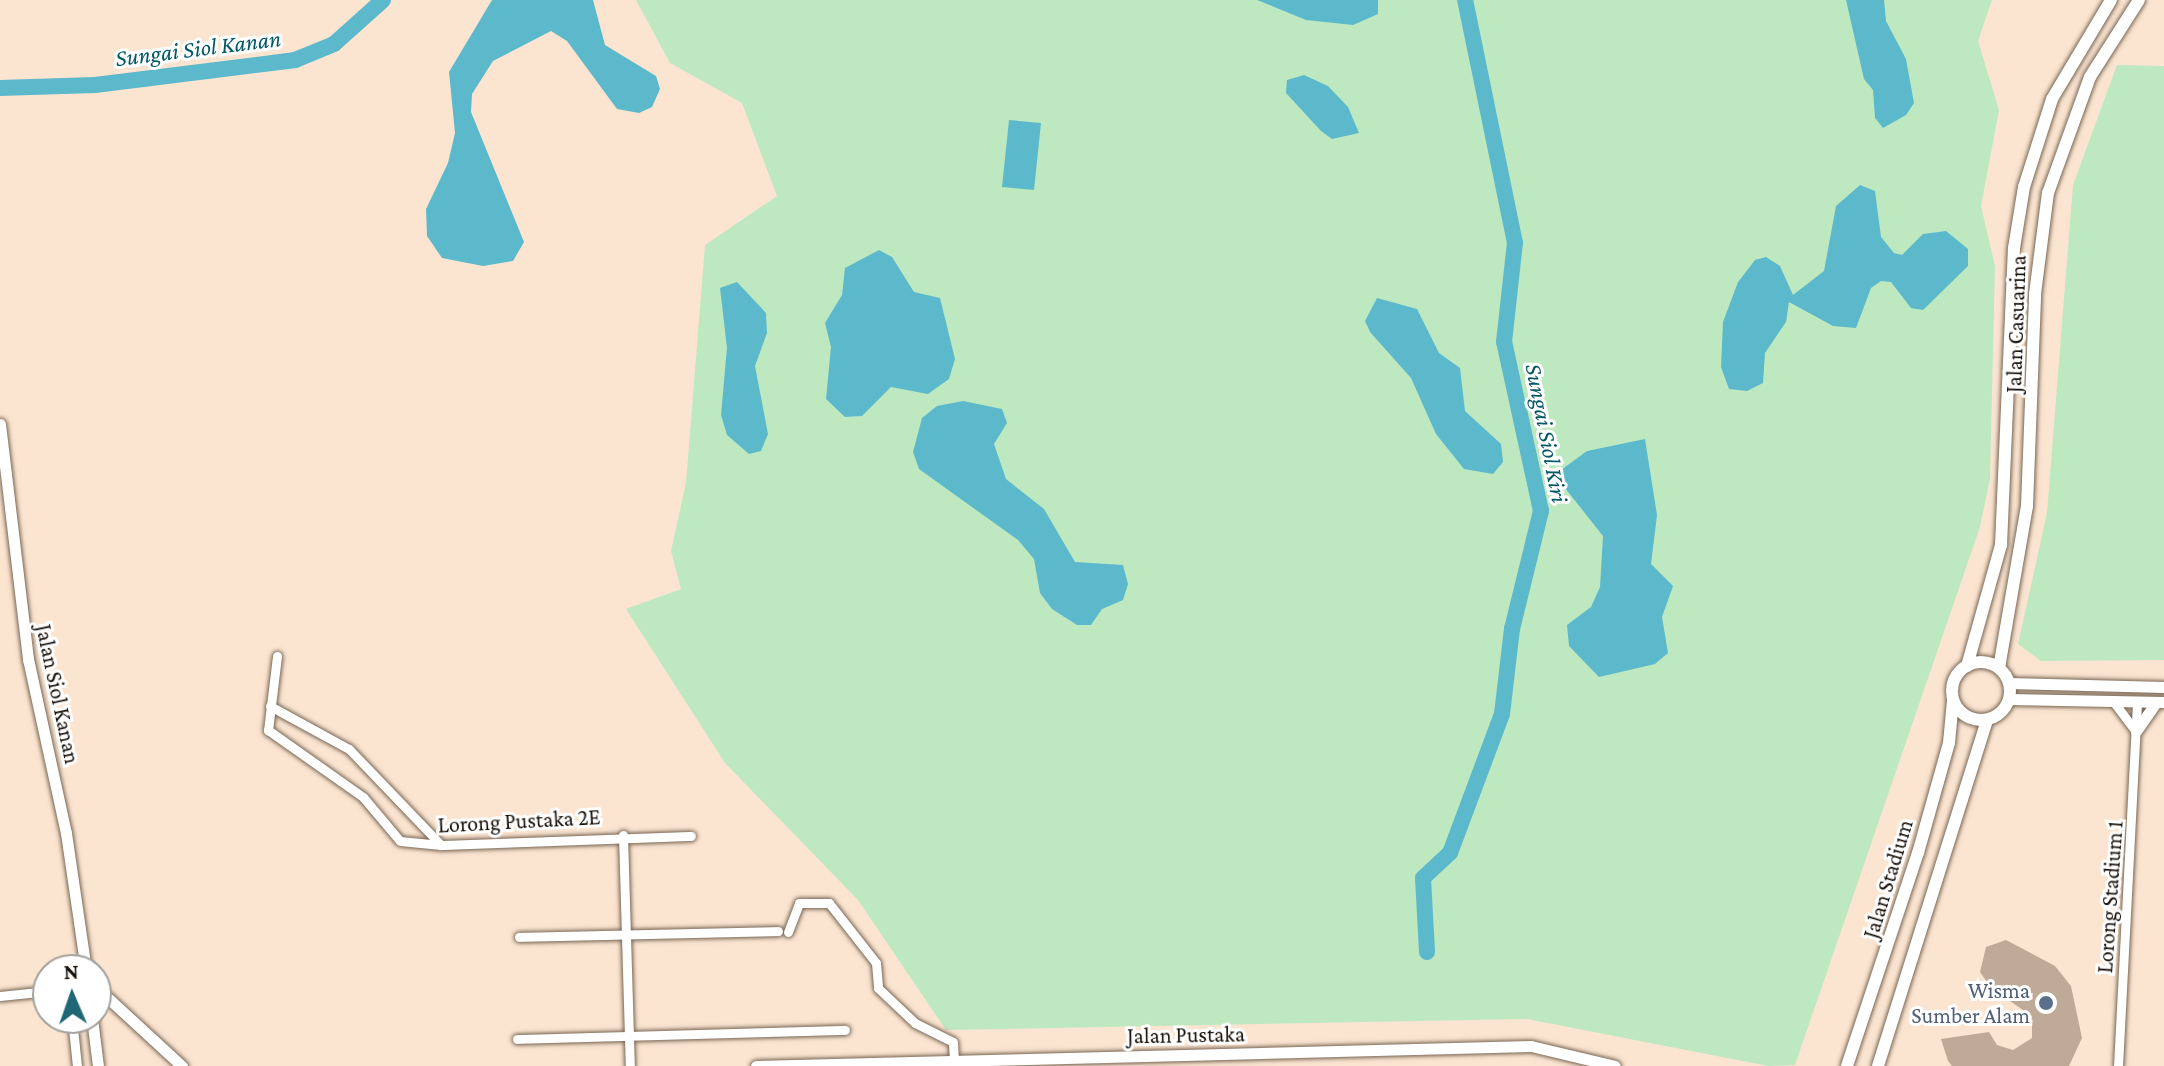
<!DOCTYPE html>
<html>
<head>
<meta charset="utf-8">
<style>
  body { margin:0 }
  #map { position:relative; width:2164px; height:1066px; overflow:hidden; background:#fbe5d1; font-family:"Crimson Pro",serif }
  div>[style] { position:absolute }
  .green>* { inset:0; background:#bee8c0 }
  .water>* { inset:0; background:#5cb9cb }
  .river>* { height:16px; margin:-8px; padding:0 8px; transform-origin:8px; border-radius:8px; background:#5cb9cb }
  .building>* { inset:0; background:#beaa97 }
  .roads { filter:drop-shadow(0 0 2px #786654) drop-shadow(0 0 2px #786654) }
  .minor>* { height:9px; margin:-4.5px; padding:0 4.5px; transform-origin:4.5px; border-radius:4.5px; background:#fff }
  .tertiary>* { height:11px; margin:-5.5px; padding:0 5.5px; transform-origin:5.5px; border-radius:5.5px; background:#fff }
  .secondary>* { height:12px; margin:-6px; padding:0 6px; transform-origin:6px; border-radius:6px; background:#fff }
  .secondary>.ring { margin:-6px; padding:0; box-sizing:content-box; background:none; border:12px solid #fff; border-radius:50% }
  .dots>* { width:22px; height:22px; translate:-50% -50%; box-sizing:border-box; border:4px solid #fff; border-radius:50% }
  span { translate:-50% -50%; white-space:nowrap; text-align:center; line-height:1.15; -webkit-text-stroke:6px #fff; paint-order:stroke }
  .street-label { font-size:22px; color:#18110a }
  .service-label { font-size:22px; color:#4e5e75 }
  .right { translate:-100% -50%; text-align:right }
  .water-label { font-size:24px; color:#025765; font-style:italic }
  .north { position:absolute; left:32px; top:954px; width:80px; height:80px; box-sizing:border-box; background:#fff; border:2px solid #a3a09d; border-radius:50%; rotate:358deg; font-size:22px; font-weight:700; line-height:32px; text-align:center; color:#18110a }
  .north::after { content:''; display:block; margin:auto; width:28px; height:36px; background:#206776; clip-path:polygon(50% 0,100% 100%,50% 72%,0 100%) }
</style>
</head>
<body>
<div id="map">
  <div class="green">
    <div style="clip-path:polygon(636px 0,1992px 0,1978px 41px,1999px 110px,1981px 206px,1995px 266px,1990px 478px,1980px 527px,1795px 1065px,1768px 1066px,1527px 1019px,946px 1030px,858px 900px,725px 763px,626px 609px,681px 589px,671px 551px,686px 483px,705px 245px,777px 196px,742px 103px,670px 63px)"></div>
    <div style="clip-path:polygon(2117px 65px,2164px 66px,2164px 660px,2041px 661px,2018px 644px,2047px 513px,2073px 185px)"></div>
  </div>
  <div class="water">
    <div style="clip-path:polygon(492px 0,593px 0,605px 45px,656px 76px,660px 89px,652px 107px,639px 113px,617px 109px,567px 41px,551px 31px,493px 61px,472px 94px,471px 112px,524px 242px,513px 261px,483px 266px,442px 258px,427px 236px,426px 209px,448px 163px,455px 133px,449px 72px)"></div>
    <div style="clip-path:polygon(1257px 0,1378px 0,1378px 14px,1353px 25px,1306px 20px)"></div>
    <div style="clip-path:polygon(1846px 0,1884px 0,1886px 21px,1906px 59px,1914px 103px,1906px 115px,1883px 128px,1875px 118px,1873px 90px,1864px 79px)"></div>
    <div style="clip-path:polygon(1304px 75px,1328px 86px,1348px 107px,1359px 133px,1332px 139px,1321px 131px,1286px 93px,1287px 80px)"></div>
    <div style="clip-path:polygon(1009px 120px,1041px 123px,1034px 190px,1002px 187px)"></div>
    <div style="clip-path:polygon(1860px 185px,1875px 191px,1881px 237px,1894px 253px,1902px 255px,1923px 234px,1946px 231px,1968px 249px,1968px 266px,1923px 310px,1911px 308px,1891px 282px,1881px 281px,1871px 288px,1856px 328px,1833px 326px,1789px 302px,1786px 322px,1765px 353px,1763px 383px,1747px 391px,1729px 389px,1721px 367px,1723px 322px,1738px 282px,1755px 260px,1766px 257px,1780px 266px,1793px 295px,1824px 271px,1836px 206px)"></div>
    <div style="clip-path:polygon(879px 250px,892px 257px,914px 292px,940px 298px,955px 359px,949px 379px,928px 394px,891px 387px,862px 416px,845px 417px,826px 399px,831px 347px,825px 323px,842px 295px,845px 268px)"></div>
    <div style="clip-path:polygon(737px 282px,766px 313px,767px 333px,755px 366px,768px 434px,761px 451px,749px 454px,727px 435px,721px 415px,727px 348px,720px 288px)"></div>
    <div style="clip-path:polygon(1377px 298px,1417px 309px,1439px 353px,1460px 368px,1465px 411px,1501px 444px,1503px 462px,1493px 474px,1464px 469px,1436px 434px,1411px 378px,1370px 332px,1365px 321px)"></div>
    <div style="clip-path:polygon(963px 401px,1002px 409px,1007px 423px,994px 444px,1006px 479px,1044px 509px,1075px 562px,1123px 565px,1128px 584px,1123px 600px,1102px 609px,1091px 625px,1077px 625px,1052px 609px,1040px 593px,1034px 559px,1018px 540px,919px 469px,913px 452px,922px 418px,937px 406px)"></div>
    <div style="clip-path:polygon(1645px 439px,1657px 515px,1651px 564px,1673px 586px,1662px 617px,1668px 653px,1655px 664px,1599px 677px,1569px 646px,1567px 625px,1591px 607px,1600px 587px,1603px 536px,1565px 488px,1561px 470px,1587px 451px)"></div>
  </div>
  <div class="river">
    <div style="left:0;top:88px;width:95px;rotate:-1.8deg"></div>
    <div style="left:95px;top:85px;width:202px;rotate:-7.1deg"></div>
    <div style="left:295px;top:60px;width:42px;rotate:-22.3deg"></div>
    <div style="left:334px;top:44px;width:66px;rotate:-41.9deg"></div>
    <div style="left:1427px;top:952px;width:74px;rotate:-93.1deg"></div>
    <div style="left:1423px;top:878px;width:37px;rotate:-43deg"></div>
    <div style="left:1450px;top:853px;width:148px;rotate:-69.5deg"></div>
    <div style="left:1502px;top:714px;width:86px;rotate:-83.3deg"></div>
    <div style="left:1512px;top:629px;width:122px;rotate:-76.2deg"></div>
    <div style="left:1541px;top:511px;width:173px;rotate:-102.3deg"></div>
    <div style="left:1504px;top:342px;width:100px;rotate:-83.7deg"></div>
    <div style="left:1515px;top:243px;width:248px;rotate:-101.6deg"></div>
  </div>
  <div class="building">
    <div style="clip-path:polygon(2006px 940px,2055px 966px,2071px 986px,2082px 1038px,2069px 1066px,1952px 1066px,1948px 1061px,1941px 1039px,1989px 1032px,1997px 1045px,2013px 1050px,2032px 1038px,2032px 1016px,1992px 989px,1980px 972px,1986px 947px)"></div>
  </div>
  <div class="roads">
    <div class="minor">
      <div style="left:277px;top:656px;width:75px;rotate:96.9deg"></div>
      <div style="left:268px;top:730px;width:116px;rotate:35.2deg"></div>
      <div style="left:363px;top:797px;width:57px;rotate:49.9deg"></div>
      <div style="left:400px;top:841px;width:41px;rotate:5.6deg"></div>
      <div style="left:441px;top:845px;width:250px;rotate:-2.1deg"></div>
      <div style="left:2113px;top:701px;width:38px;rotate:53deg"></div>
      <div style="left:270px;top:706px;width:90px;rotate:28.6deg"></div>
      <div style="left:349px;top:749px;width:133px;rotate:46.2deg"></div>
      <div style="left:623px;top:835px;width:231px;rotate:88.3deg"></div>
      <div style="left:788px;top:932px;width:31px;rotate:-69deg"></div>
      <div style="left:799px;top:903px;width:30px"></div>
      <div style="left:829px;top:903px;width:76px;rotate:51.9deg"></div>
      <div style="left:876px;top:963px;width:25px;rotate:85deg"></div>
      <div style="left:878px;top:988px;width:51px;rotate:43.4deg"></div>
      <div style="left:915px;top:1023px;width:42px;rotate:26.6deg"></div>
      <div style="left:953px;top:1042px;width:19px;rotate:87deg"></div>
      <div style="left:519px;top:937px;width:259px;rotate:-1.3deg"></div>
      <div style="left:0;top:996px;width:48px;rotate:-5.9deg"></div>
      <div style="left:72px;top:1018px;width:48px;rotate:84.1deg"></div>
      <div style="left:517px;top:1039px;width:328px;rotate:-1.6deg"></div>
      <div style="left:2118px;top:1066px;width:364px;rotate:-87deg"></div>
    </div>
    <div class="tertiary">
      <div style="left:0;top:424px;width:237px;rotate:83.2deg"></div>
      <div style="left:28px;top:659px;width:178px;rotate:77.7deg"></div>
      <div style="left:66px;top:833px;width:138px;rotate:81.7deg"></div>
      <div style="left:2009px;top:683px;width:155px;rotate:1.5deg"></div>
      <div style="left:2009px;top:699px;width:155px;rotate:1.1deg"></div>
      <div style="left:2136px;top:731px;width:35px;rotate:-55deg"></div>
      <div style="left:96px;top:987px;width:117px;rotate:42.6deg"></div>
      <div style="left:92px;top:1018px;width:48px;rotate:82.9deg"></div>
      <div style="left:756px;top:1066px;width:775px;rotate:-1.48deg"></div>
      <div style="left:1531px;top:1046px;width:86px;rotate:13.4deg"></div>
    </div>
    <div class="secondary">
      <div class="ring" style="left:1952px;top:662px;width:46px;height:46px"></div>
      <div style="left:1967px;top:666px;width:126px;rotate:-74.3deg"></div>
      <div style="left:2001px;top:545px;width:297px;rotate:-87.5deg"></div>
      <div style="left:2014px;top:248px;width:62px;rotate:-80.7deg"></div>
      <div style="left:2024px;top:187px;width:92px;rotate:-72.3deg"></div>
      <div style="left:2052px;top:99px;width:115px;rotate:-59.2deg"></div>
      <div style="left:1999px;top:668px;width:164px;rotate:-80.2deg"></div>
      <div style="left:2027px;top:506px;width:212px;rotate:-87.8deg"></div>
      <div style="left:2035px;top:294px;width:102px;rotate:-82.7deg"></div>
      <div style="left:2048px;top:193px;width:123px;rotate:-70.1deg"></div>
      <div style="left:2090px;top:77px;width:91px;rotate:-57.5deg"></div>
      <div style="left:1847px;top:1066px;width:225px;rotate:-71.6deg"></div>
      <div style="left:1918px;top:853px;width:114px;rotate:-74.3deg"></div>
      <div style="left:1949px;top:743px;width:42px;rotate:-84.6deg"></div>
      <div style="left:1878px;top:1066px;width:363px;rotate:-72.5deg"></div>
    </div>
  </div>
  <div class="dots">
    <div style="left:2046px;top:1003px;background:#5c6f8a"></div>
  </div>
  <div class="street-label">
    <span style="left:2016px;top:324px;rotate:-88deg">Jalan Casuarina</span>
    <span style="left:58px;top:694px;rotate:78deg">Jalan Siol Kanan</span>
    <span style="left:519px;top:821px;rotate:-3deg">Lorong Pustaka 2E</span>
    <span style="left:1888px;top:879px;rotate:-73deg">Jalan Stadium</span>
    <span style="left:2110px;top:897px;rotate:-86deg">Lorong Stadium 1</span>
    <span style="left:1186px;top:1035px;rotate:-1deg">Jalan Pustaka</span>
  </div>
  <div class="service-label">
    <span class="right" style="left:2030px;top:1003px">Wisma<br>Sumber Alam</span>
  </div>
  <div class="water-label">
    <span style="left:198px;top:48px;rotate:-7deg">Sungai Siol Kanan</span>
    <span style="left:1547px;top:433px;rotate:79deg">Sungai Siol Kiri</span>
  </div>
  <div class="north">N</div>
</div>
</body>
</html>
